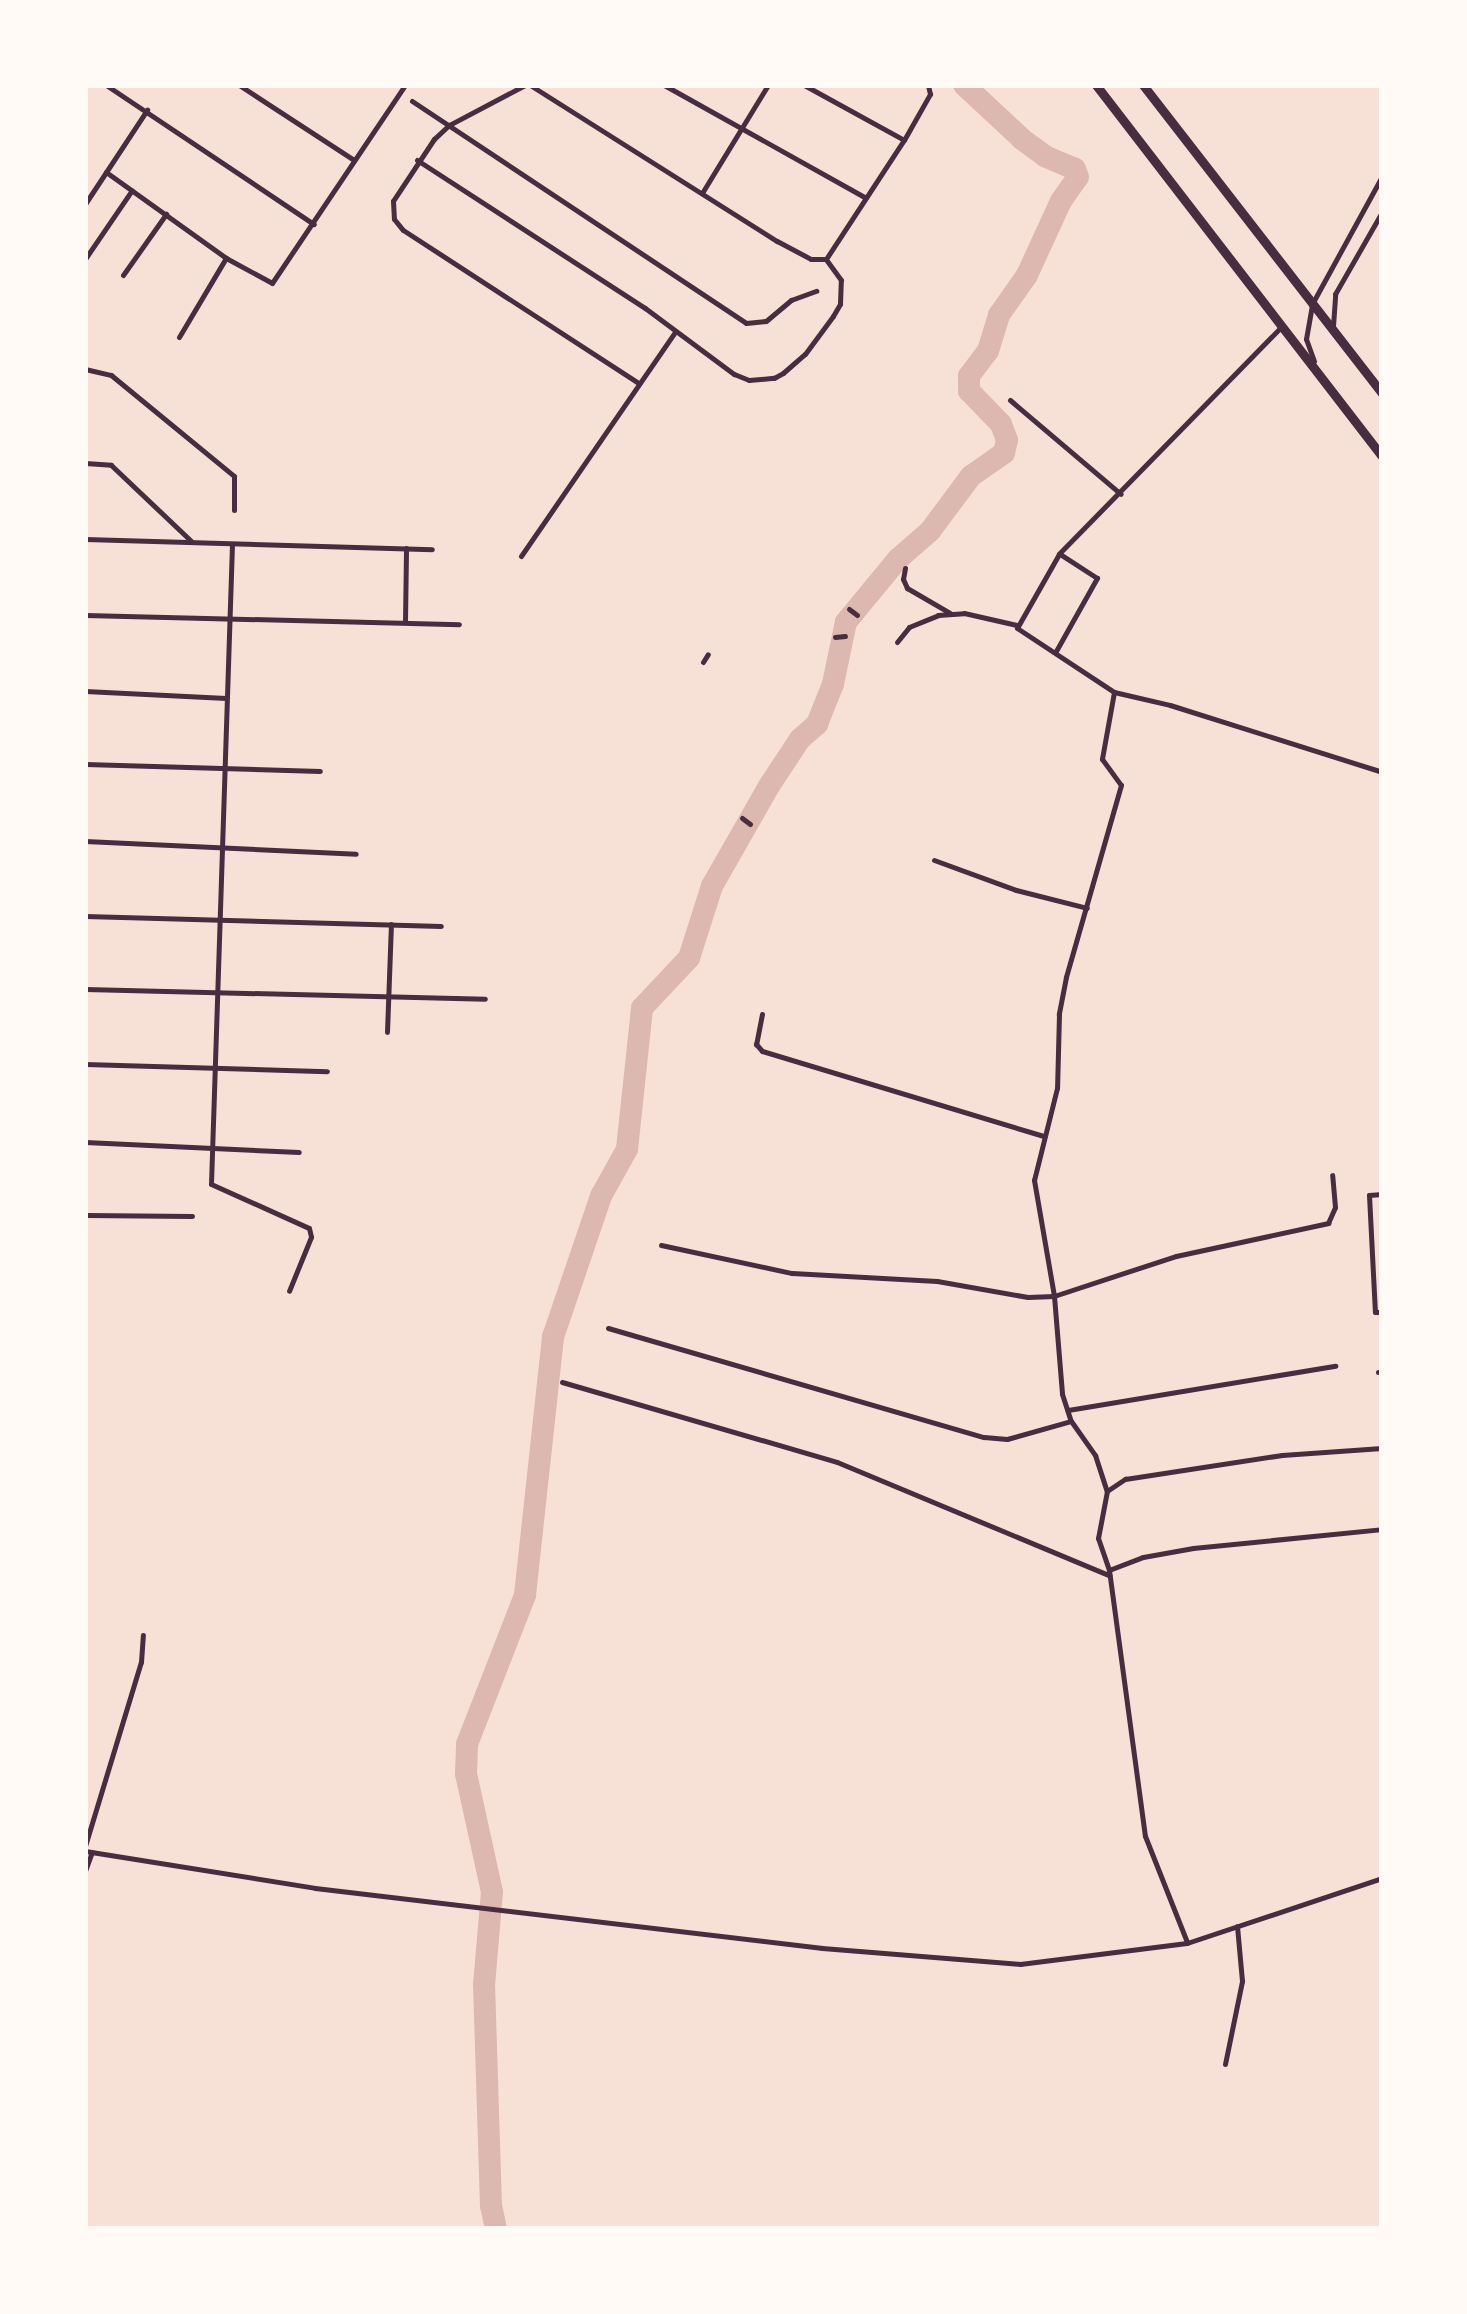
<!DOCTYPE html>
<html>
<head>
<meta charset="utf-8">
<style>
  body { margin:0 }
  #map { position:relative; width:1467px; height:2314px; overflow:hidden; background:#f7e1d7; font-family:Montserrat,sans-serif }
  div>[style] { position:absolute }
  .river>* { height:22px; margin:-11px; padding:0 11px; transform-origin:11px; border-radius:11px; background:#dcb8b0 }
  .minor>* { height:5px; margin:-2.5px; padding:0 2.5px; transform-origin:2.5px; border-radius:2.5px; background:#4a2c40 }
  .primary>* { height:9px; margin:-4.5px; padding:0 4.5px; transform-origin:4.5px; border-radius:4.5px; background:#4a2c40 }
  span { translate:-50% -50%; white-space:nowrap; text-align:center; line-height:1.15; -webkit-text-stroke:10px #fffaf5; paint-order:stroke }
  .frame { position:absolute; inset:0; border:88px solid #fffaf5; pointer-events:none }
</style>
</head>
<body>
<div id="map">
  <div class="river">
    <div style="left:496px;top:2229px;width:24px;rotate:-102deg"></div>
    <div style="left:491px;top:2206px;width:221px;rotate:-91.8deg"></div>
    <div style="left:484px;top:1985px;width:93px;rotate:-85.1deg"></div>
    <div style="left:492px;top:1892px;width:121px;rotate:-102.4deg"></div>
    <div style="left:466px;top:1774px;width:30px;rotate:-88deg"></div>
    <div style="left:467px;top:1744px;width:160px;rotate:-68.7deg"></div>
    <div style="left:525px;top:1595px;width:260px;rotate:-83.8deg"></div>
    <div style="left:553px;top:1337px;width:149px;rotate:-71.2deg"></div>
    <div style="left:601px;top:1196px;width:54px;rotate:-61deg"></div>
    <div style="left:627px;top:1149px;width:142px;rotate:-83.9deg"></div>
    <div style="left:642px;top:1008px;width:69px;rotate:-46.8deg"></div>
    <div style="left:689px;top:958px;width:76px;rotate:-72.3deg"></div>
    <div style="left:712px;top:886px;width:115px;rotate:-60.3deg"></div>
    <div style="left:769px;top:786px;width:56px;rotate:-56.6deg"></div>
    <div style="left:800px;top:739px;width:23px;rotate:-41deg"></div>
    <div style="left:817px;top:724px;width:43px;rotate:-68.2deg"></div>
    <div style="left:833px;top:684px;width:63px;rotate:-78.2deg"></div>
    <div style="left:846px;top:622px;width:82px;rotate:-50.5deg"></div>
    <div style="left:898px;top:559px;width:43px;rotate:-41.2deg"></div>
    <div style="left:930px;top:531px;width:69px;rotate:-53.3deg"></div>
    <div style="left:971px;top:476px;width:40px;rotate:-34.9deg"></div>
    <div style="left:1004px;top:453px;width:13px;rotate:-77deg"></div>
    <div style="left:1007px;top:440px;width:17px;rotate:-111deg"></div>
    <div style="left:1001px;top:424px;width:46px;rotate:-134.1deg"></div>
    <div style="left:969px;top:391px;width:15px;rotate:-90deg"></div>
    <div style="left:969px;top:376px;width:31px;rotate:-53deg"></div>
    <div style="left:988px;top:351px;width:38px;rotate:-73deg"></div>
    <div style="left:999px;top:315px;width:49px;rotate:-55deg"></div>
    <div style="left:1027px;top:275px;width:81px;rotate:-65.3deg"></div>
    <div style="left:1061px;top:201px;width:29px;rotate:-55deg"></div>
    <div style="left:1078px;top:177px;width:9px;rotate:-111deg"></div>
    <div style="left:1075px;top:169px;width:33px;rotate:-157deg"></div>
    <div style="left:1045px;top:156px;width:29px;rotate:-144deg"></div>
    <div style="left:1022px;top:139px;width:79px;rotate:-137deg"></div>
  </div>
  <div class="minor">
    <div style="left:106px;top:85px;width:250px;rotate:33.8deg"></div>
    <div style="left:239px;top:85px;width:137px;rotate:33.1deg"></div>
    <div style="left:525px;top:85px;width:86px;rotate:152.2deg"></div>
    <div style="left:449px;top:125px;width:21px;rotate:137deg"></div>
    <div style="left:434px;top:139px;width:74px;rotate:123.5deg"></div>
    <div style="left:393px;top:201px;width:18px;rotate:87deg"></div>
    <div style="left:394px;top:219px;width:14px;rotate:51deg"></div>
    <div style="left:403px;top:230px;width:281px;rotate:33deg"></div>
    <div style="left:530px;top:85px;width:292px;rotate:32.3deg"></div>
    <div style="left:777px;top:241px;width:38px;rotate:28deg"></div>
    <div style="left:811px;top:259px;width:15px"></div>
    <div style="left:826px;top:259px;width:142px;rotate:-56.8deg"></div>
    <div style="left:904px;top:140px;width:53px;rotate:-60.5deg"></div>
    <div style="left:930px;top:94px;width:9px;rotate:-103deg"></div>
    <div style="left:664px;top:85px;width:231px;rotate:29.2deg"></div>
    <div style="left:804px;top:85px;width:114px;rotate:28.8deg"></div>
    <div style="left:412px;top:101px;width:401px;rotate:33.6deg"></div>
    <div style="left:746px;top:323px;width:20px;rotate:-6deg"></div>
    <div style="left:766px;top:321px;width:33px;rotate:-40deg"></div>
    <div style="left:791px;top:300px;width:27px;rotate:-20deg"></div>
    <div style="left:417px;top:160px;width:272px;rotate:33deg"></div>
    <div style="left:645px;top:308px;width:111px;rotate:36.6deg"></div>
    <div style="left:734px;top:374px;width:16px;rotate:22deg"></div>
    <div style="left:749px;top:380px;width:25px;rotate:-5deg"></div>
    <div style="left:774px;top:378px;width:10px;rotate:-29deg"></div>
    <div style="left:783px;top:373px;width:29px;rotate:-41deg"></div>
    <div style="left:805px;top:354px;width:47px;rotate:-53.6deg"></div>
    <div style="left:833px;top:316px;width:14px;rotate:-60deg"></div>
    <div style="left:840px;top:304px;width:24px;rotate:-88deg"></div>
    <div style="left:841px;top:280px;width:26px;rotate:-126deg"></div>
    <div style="left:106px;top:172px;width:148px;rotate:35.6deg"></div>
    <div style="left:226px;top:258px;width:52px;rotate:28.5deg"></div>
    <div style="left:272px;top:283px;width:239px;rotate:-56.1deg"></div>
    <div style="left:702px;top:193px;width:127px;rotate:-58.6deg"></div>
    <div style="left:85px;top:204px;width:113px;rotate:-56.6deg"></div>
    <div style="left:85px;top:259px;width:83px;rotate:-55.7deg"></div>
    <div style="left:123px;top:275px;width:75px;rotate:-54.8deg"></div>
    <div style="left:1333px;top:326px;width:32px;rotate:-86deg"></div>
    <div style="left:1335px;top:294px;width:95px;rotate:-60.2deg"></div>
    <div style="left:1280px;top:328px;width:316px;rotate:134.4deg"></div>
    <div style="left:1059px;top:554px;width:85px;rotate:119.6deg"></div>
    <div style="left:1017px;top:628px;width:116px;rotate:33.4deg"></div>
    <div style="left:1114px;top:692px;width:57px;rotate:13.1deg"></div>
    <div style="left:1170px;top:705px;width:222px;rotate:17.5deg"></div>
    <div style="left:179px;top:337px;width:92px;rotate:-59.3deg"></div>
    <div style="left:1314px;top:361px;width:23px;rotate:-110deg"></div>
    <div style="left:1306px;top:339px;width:36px;rotate:-80deg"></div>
    <div style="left:1312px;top:304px;width:146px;rotate:-61.3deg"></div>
    <div style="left:85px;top:369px;width:27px;rotate:13deg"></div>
    <div style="left:111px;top:375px;width:159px;rotate:39.4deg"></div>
    <div style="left:234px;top:476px;width:34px;rotate:90deg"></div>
    <div style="left:1010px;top:400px;width:145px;rotate:40.3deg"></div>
    <div style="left:85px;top:463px;width:26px;rotate:4deg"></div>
    <div style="left:111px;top:465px;width:110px;rotate:43.5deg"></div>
    <div style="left:85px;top:539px;width:347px;rotate:1.7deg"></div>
    <div style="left:232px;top:544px;width:640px;rotate:91.88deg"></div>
    <div style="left:211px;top:1184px;width:107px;rotate:24.2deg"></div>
    <div style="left:309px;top:1228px;width:9px;rotate:77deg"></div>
    <div style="left:311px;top:1237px;width:58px;rotate:112.2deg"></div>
    <div style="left:521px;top:556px;width:272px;rotate:-55.5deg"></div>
    <div style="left:905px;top:568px;width:11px;rotate:100deg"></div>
    <div style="left:903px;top:579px;width:10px;rotate:66deg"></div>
    <div style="left:907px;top:588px;width:50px;rotate:30.2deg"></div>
    <div style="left:849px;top:609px;width:10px;rotate:37deg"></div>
    <div style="left:85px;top:615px;width:374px;rotate:1.4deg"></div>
    <div style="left:405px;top:622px;width:74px;rotate:-89.2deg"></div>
    <div style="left:835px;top:637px;width:10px;rotate:-6deg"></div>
    <div style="left:897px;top:642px;width:19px;rotate:-51deg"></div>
    <div style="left:909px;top:627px;width:31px;rotate:-22deg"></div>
    <div style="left:938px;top:615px;width:26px;rotate:-4deg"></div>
    <div style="left:964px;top:613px;width:54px;rotate:12.8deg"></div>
    <div style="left:1056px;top:651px;width:84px;rotate:-60.7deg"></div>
    <div style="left:1097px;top:578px;width:44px;rotate:-147deg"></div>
    <div style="left:703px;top:662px;width:9px;rotate:-58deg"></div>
    <div style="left:85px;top:691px;width:141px;rotate:2.8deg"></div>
    <div style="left:1114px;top:692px;width:68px;rotate:100.2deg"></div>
    <div style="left:1102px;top:759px;width:32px;rotate:54deg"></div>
    <div style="left:1121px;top:785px;width:200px;rotate:106deg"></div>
    <div style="left:1066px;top:977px;width:38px;rotate:101deg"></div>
    <div style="left:1059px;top:1014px;width:74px;rotate:91.5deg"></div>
    <div style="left:1057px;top:1088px;width:95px;rotate:104deg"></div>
    <div style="left:1034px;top:1180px;width:118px;rotate:80.2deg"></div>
    <div style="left:1054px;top:1296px;width:98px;rotate:85.3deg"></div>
    <div style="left:1062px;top:1394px;width:28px;rotate:72deg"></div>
    <div style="left:1071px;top:1421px;width:42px;rotate:54.8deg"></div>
    <div style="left:1095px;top:1455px;width:38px;rotate:72deg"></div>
    <div style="left:1107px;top:1491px;width:48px;rotate:100.8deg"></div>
    <div style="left:1098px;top:1538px;width:34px;rotate:71deg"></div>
    <div style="left:1109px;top:1570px;width:268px;rotate:82.3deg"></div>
    <div style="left:1145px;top:1836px;width:114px;rotate:68.4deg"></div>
    <div style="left:85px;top:764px;width:235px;rotate:1.7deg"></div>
    <div style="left:742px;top:818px;width:10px;rotate:37deg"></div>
    <div style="left:85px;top:841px;width:271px;rotate:2.7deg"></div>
    <div style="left:934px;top:860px;width:87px;rotate:20.1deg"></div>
    <div style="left:1016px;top:890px;width:73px;rotate:14.2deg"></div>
    <div style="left:85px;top:916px;width:356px;rotate:1.6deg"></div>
    <div style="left:85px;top:989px;width:400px;rotate:1.4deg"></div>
    <div style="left:762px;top:1014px;width:31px;rotate:101deg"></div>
    <div style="left:756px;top:1044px;width:9px;rotate:49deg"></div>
    <div style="left:762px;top:1051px;width:295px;rotate:16.8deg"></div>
    <div style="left:387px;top:1032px;width:108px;rotate:-87.9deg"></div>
    <div style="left:85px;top:1064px;width:242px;rotate:1.7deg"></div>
    <div style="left:85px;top:1142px;width:214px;rotate:2.7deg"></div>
    <div style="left:1382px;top:1194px;width:13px;rotate:176deg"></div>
    <div style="left:1369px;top:1195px;width:117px;rotate:87.1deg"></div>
    <div style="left:1375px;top:1312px;width:7px"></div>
    <div style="left:85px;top:1215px;width:107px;rotate:0.5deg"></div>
    <div style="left:661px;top:1245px;width:134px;rotate:12.1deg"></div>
    <div style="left:792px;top:1273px;width:145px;rotate:3.2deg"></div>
    <div style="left:937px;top:1281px;width:92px;rotate:10deg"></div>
    <div style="left:1028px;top:1297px;width:26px;rotate:-2deg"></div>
    <div style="left:1054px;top:1296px;width:128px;rotate:-18.2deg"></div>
    <div style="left:1176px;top:1256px;width:156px;rotate:-12.2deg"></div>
    <div style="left:1328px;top:1223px;width:17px;rotate:-66deg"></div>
    <div style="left:1335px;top:1207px;width:32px;rotate:-95deg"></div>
    <div style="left:608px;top:1328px;width:391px;rotate:16.2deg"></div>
    <div style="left:984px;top:1437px;width:23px;rotate:5deg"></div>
    <div style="left:1007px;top:1439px;width:66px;rotate:-15.7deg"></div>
    <div style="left:1378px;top:1372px;width:4px"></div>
    <div style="left:562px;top:1382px;width:286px;rotate:16.2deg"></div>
    <div style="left:837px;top:1462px;width:295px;rotate:22.6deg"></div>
    <div style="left:1068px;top:1410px;width:271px;rotate:-9.4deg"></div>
    <div style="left:1107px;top:1491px;width:22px;rotate:-34deg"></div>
    <div style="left:1125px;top:1479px;width:159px;rotate:-8.7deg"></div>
    <div style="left:1282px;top:1455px;width:100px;rotate:-4deg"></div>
    <div style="left:1109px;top:1570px;width:36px;rotate:-21deg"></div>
    <div style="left:1143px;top:1557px;width:51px;rotate:-10.2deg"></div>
    <div style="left:1193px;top:1548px;width:190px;rotate:-5.7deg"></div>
    <div style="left:85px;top:1846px;width:192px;rotate:-73.1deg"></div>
    <div style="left:141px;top:1662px;width:27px;rotate:-86deg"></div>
    <div style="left:85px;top:1851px;width:233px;rotate:9.1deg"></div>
    <div style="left:315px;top:1888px;width:511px;rotate:6.75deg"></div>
    <div style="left:822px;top:1948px;width:199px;rotate:4.6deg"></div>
    <div style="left:1020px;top:1964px;width:168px;rotate:-7.2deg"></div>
    <div style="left:1187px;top:1943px;width:206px;rotate:-18.4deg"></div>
    <div style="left:85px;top:1871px;width:20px;rotate:-70deg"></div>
    <div style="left:1225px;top:2064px;width:85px;rotate:-78.4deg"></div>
    <div style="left:1242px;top:1981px;width:55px;rotate:-95.2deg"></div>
  </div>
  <div class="primary">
    <div style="left:1096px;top:85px;width:468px;rotate:52.4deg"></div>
    <div style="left:1143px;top:85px;width:390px;rotate:52.2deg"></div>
  </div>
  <div class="frame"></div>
</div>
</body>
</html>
